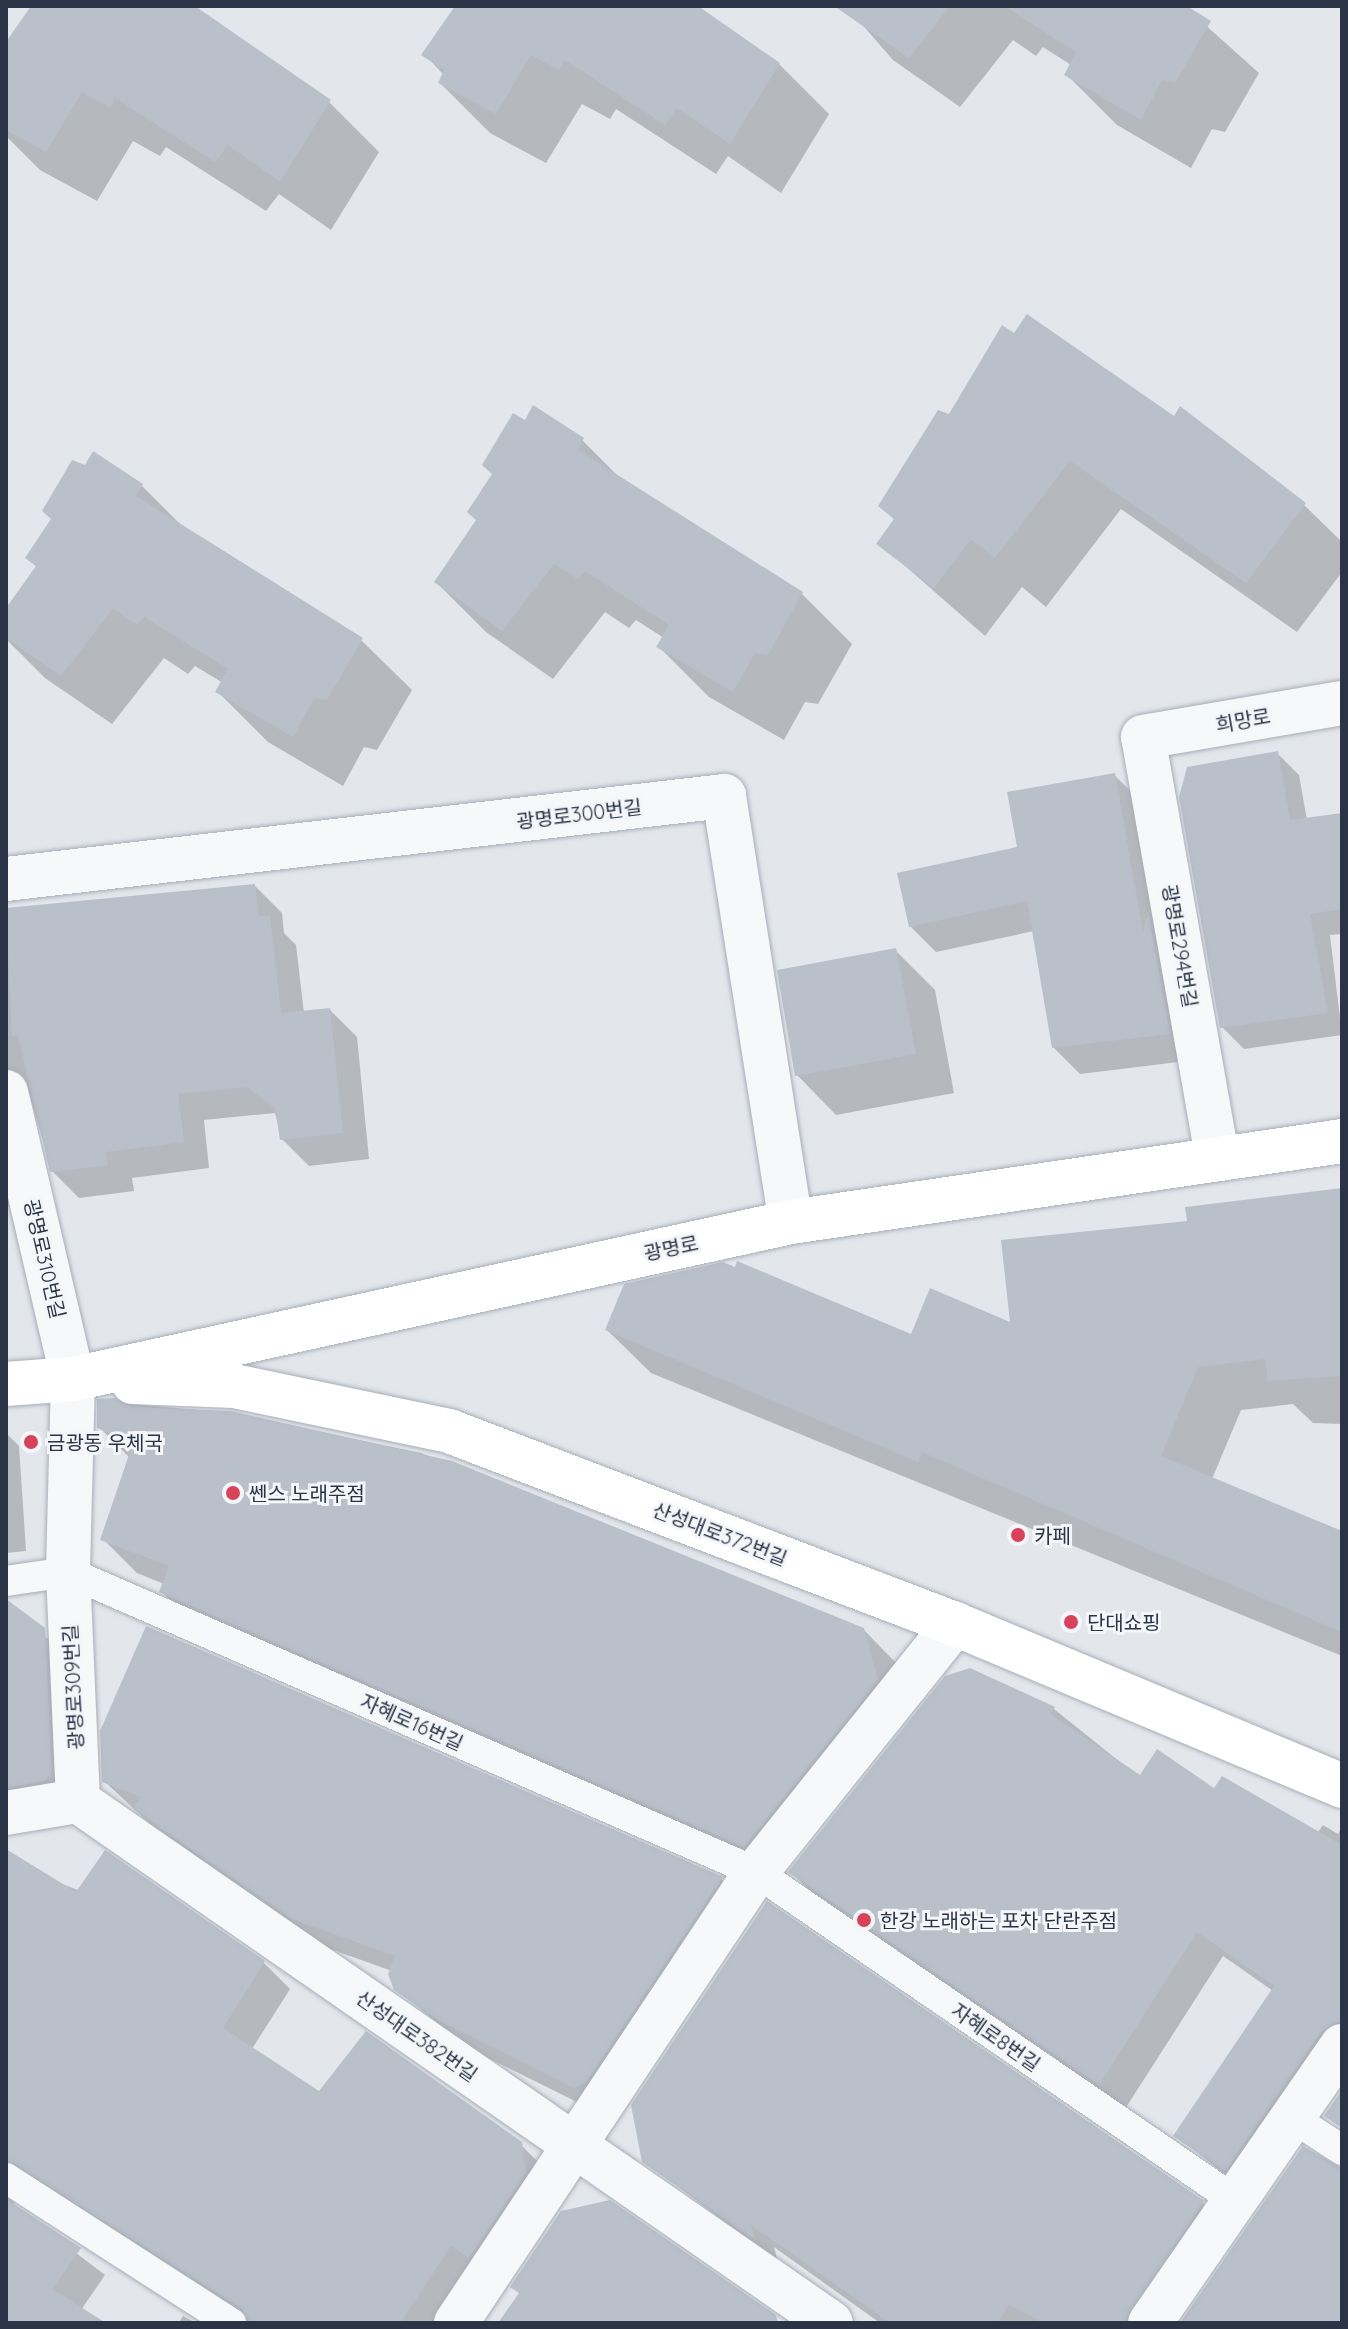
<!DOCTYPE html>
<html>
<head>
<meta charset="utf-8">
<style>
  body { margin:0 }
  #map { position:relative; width:1348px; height:2329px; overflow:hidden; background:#e3e7ec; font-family:Quicksand,"Noto Sans KR",sans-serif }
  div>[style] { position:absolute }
  .shadow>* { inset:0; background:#0003 }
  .building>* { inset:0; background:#bac0ca }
  .roads { filter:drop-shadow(0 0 2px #a8aeb7) drop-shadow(0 0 2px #a8aeb7) }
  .lane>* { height:30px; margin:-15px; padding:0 15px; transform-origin:15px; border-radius:15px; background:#f7f8fa }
  .street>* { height:44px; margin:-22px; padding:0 22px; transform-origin:22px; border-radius:22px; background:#f7f8fa }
  .secondary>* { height:44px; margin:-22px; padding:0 22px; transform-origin:22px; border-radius:22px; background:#fff }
  .dots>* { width:22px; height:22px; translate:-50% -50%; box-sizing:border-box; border:4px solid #f4f6f9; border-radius:50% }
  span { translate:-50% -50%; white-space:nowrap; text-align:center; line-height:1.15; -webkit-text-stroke:6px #f4f6f9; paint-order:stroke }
  .street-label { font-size:20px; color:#2a3446 }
  .poi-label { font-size:20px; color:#2a3446 }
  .left { translate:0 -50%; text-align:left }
  .frame { position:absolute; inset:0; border:8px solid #2a3446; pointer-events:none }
</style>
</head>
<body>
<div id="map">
  <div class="shadow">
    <div style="clip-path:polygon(33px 6px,192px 6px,329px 102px,379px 152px,331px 230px,279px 194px,266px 211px,166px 147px,160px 156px,133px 141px,97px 201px,40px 170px,6px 136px,6px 46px)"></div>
    <div style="clip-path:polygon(457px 6px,694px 6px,779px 64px,829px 114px,781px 193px,728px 156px,716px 174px,616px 109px,610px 119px,582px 104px,546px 163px,490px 133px,440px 83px,444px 75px,424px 54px)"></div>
    <div style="clip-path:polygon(846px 6px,1184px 6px,1259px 73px,1225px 132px,1212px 129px,1191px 168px,1117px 125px,1066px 74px,1071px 65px,1043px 47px,1036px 56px,1013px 40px,960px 107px,893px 60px)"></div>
    <div style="clip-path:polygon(938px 412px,1304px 505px,1342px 542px,1342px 572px,1297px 632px,1121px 509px,1046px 607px,1022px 587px,985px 636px,879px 543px,895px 520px,881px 506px)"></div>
    <div style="clip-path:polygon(582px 440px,623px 481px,802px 594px,852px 644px,818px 704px,805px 702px,784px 740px,709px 697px,659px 647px,664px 638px,636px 620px,629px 628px,605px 612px,553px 679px,486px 632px,436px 582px)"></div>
    <div style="clip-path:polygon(142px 486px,183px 527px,361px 640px,412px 690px,377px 750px,364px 747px,343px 786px,268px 742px,218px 692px,223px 683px,195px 666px,188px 674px,164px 658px,112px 724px,45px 678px,6px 639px,6px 612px,37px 567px,28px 558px)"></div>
    <div style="clip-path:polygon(1277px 753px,1299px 775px,1307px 820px,1342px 815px,1342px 934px,1330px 935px,1342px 1035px,1244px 1049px,1222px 1027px)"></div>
    <div style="clip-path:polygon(1114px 775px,1141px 801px,1195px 1060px,1080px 1074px,1054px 1048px,1034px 931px,936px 952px,910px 926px)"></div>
    <div style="clip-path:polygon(255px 886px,282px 913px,284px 933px,296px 945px,304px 1013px,330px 1010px,357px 1037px,369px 1159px,309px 1166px,282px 1139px,275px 1113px,204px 1120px,209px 1168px,132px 1178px,134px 1191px,79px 1198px,52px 1171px,29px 1093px,26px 1204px,6px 1207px,6px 914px)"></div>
    <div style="clip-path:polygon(895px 950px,935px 990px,954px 1093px,836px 1115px,797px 1075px)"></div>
    <div style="clip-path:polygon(1342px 1190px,1342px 1424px,1313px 1423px,1293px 1404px,1241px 1410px,1212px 1479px,1342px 1534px,1342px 1656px,651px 1373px,607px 1330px,912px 1336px,1012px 1325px,1189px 1222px)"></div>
    <div style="clip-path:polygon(99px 1401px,231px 1413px,421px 1453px,863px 1629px,897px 1664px,911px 1714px,778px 1880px,195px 1625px,161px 1591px,164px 1584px,137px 1573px,103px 1539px,130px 1458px,99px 1427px)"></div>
    <div style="clip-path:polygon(6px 1433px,19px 1446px,26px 1551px,6px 1553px)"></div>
    <div style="clip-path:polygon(6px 1608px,71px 1656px,77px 1799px,6px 1820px)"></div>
    <div style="clip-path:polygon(970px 1670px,1054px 1709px,1140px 1778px,1215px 1791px,1318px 1832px,1323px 1825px,1338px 1834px,1342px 1827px,1342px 2063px,1251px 2195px,1175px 2135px,1273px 1991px,1223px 1956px,1125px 2109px,816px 1897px,791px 1872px)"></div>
    <div style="clip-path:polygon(104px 1781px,721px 1879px,749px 1906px,603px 2115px,468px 2048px,396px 1989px,392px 1971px,322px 1946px,163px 1836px)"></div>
    <div style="clip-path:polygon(6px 1862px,264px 1963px,290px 1989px,252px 2049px,319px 2094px,520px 2144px,547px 2171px,443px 2323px,248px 2323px,44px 2188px,23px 2188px,13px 2205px,105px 2275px,81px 2310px,103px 2323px,6px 2323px)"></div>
    <div style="clip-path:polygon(644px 2161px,1203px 2203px,1228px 2228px,1162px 2323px,880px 2323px,774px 2247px,778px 2262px)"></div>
    <div style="clip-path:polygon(183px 2316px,196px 2323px,179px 2323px)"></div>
  </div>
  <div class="building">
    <div style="clip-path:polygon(31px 6px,195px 6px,331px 100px,280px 182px,228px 145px,215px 162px,115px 98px,110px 108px,82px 92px,46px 152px,6px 130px,6px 42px)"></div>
    <div style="clip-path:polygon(455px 6px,698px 6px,780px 63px,730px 144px,677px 108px,665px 125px,565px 60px,559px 70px,531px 55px,496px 114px,438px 83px,444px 70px,421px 55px)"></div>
    <div style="clip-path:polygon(834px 6px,950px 6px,909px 58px)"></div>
    <div style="clip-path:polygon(1004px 6px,1187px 6px,1211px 21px,1175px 83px,1162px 80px,1141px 120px,1064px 75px,1076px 52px)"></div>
    <div style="clip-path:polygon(1027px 314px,1174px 416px,1180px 406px,1306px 503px,1246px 583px,1070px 461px,995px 558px,971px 539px,934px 588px,876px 544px,894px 519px,878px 506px,938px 410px,949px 414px,1002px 325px,1014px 333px)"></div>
    <div style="clip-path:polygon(533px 405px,584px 438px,578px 450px,803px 592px,768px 655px,755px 653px,733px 692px,656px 647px,669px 625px,585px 571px,578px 579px,554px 564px,502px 631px,434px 582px,476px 520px,467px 512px,492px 474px,482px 465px,513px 413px,525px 420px)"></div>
    <div style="clip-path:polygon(93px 451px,143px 484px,136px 496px,363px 638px,327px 700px,314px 698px,293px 737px,215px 692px,228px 669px,144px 617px,137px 625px,113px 609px,61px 676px,6px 638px,6px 608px,36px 566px,25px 558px,51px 519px,42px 511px,72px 460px,85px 465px)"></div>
    <div style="clip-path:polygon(1278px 751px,1290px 820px,1342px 813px,1342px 909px,1310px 914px,1328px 1013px,1220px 1028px,1179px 797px,1187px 767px)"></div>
    <div style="clip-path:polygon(1115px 773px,1143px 932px,1148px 911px,1170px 1034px,1052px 1048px,1027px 901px,909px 927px,897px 873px,1017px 847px,1007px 792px)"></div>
    <div style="clip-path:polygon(255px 884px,259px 916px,270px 916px,281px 1013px,330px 1008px,343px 1133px,280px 1140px,275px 1108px,246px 1087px,178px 1094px,184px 1142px,106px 1152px,108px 1165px,50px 1172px,18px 1035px,12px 1036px,6px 908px)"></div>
    <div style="clip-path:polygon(896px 948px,916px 1054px,795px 1076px,777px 970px)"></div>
    <div style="clip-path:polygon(1342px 1188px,1342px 1376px,1268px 1381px,1265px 1359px,1198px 1367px,1161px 1456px,1342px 1531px,1342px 1632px,922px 1452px,918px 1462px,605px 1330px,624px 1284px,723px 1262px,735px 1267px,737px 1261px,911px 1334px,930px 1288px,1010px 1322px,1001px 1240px,1187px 1221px,1185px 1207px)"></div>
    <div style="clip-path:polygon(115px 1398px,132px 1407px,231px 1411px,452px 1461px,864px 1628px,878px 1680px,744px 1847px,159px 1592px,169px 1566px,100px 1540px,133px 1443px,97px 1428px,97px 1399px)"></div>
    <div style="clip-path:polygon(6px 1599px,45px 1628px,52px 1773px,44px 1781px,6px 1788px)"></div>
    <div style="clip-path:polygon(146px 1626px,723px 1877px,587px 2081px,574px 2088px,438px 2020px,394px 1990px,388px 1974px,395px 1956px,292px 1919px,133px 1809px,141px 1797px,102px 1782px,100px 1731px)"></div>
    <div style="clip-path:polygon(970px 1668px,1055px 1707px,1050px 1714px,1140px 1775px,1157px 1749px,1214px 1788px,1222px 1776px,1342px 1845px,1342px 2021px,1321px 2032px,1225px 2171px,1173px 2136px,1274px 1986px,1197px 1932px,1099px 2085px,788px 1872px,945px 1676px)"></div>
    <div style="clip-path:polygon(6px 1849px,76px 1892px,105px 1850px,265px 1961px,223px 2028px,319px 2091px,366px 2031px,522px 2142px,526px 2173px,469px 2258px,451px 2246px,400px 2323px,249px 2323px,241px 2308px,6px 2160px)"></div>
    <div style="clip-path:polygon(767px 1901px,1204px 2201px,1125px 2323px,1043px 2323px,1009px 2305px,997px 2323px,890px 2323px,751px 2225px,755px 2240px,642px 2162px,631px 2105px)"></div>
    <div style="clip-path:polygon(1342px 2090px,1342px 2128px,1324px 2116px)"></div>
    <div style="clip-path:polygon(1303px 2146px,1342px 2168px,1342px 2323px,1180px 2323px)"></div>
    <div style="clip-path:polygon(6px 2199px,81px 2248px,52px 2289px,106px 2323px,6px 2323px)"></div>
    <div style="clip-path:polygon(610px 2200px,776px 2315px,778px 2323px,498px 2323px,519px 2293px,510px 2287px,561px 2211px)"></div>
  </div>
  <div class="roads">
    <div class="lane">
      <div style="left:6px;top:1581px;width:63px;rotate:-8.3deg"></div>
      <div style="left:68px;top:1572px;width:751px;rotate:23.56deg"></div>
      <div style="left:756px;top:1872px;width:582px;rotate:34.43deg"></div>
      <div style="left:1293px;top:2118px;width:59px;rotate:33.1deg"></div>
      <div style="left:6px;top:2178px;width:268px;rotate:32.8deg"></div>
    </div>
    <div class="street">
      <div style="left:6px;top:879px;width:723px;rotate:-6.59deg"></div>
      <div style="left:724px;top:796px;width:431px;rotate:81.1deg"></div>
      <div style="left:6px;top:1092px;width:295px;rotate:76.9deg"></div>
      <div style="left:73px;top:1379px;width:193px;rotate:91.5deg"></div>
      <div style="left:68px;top:1572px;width:229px;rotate:87.5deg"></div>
      <div style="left:1217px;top:1156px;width:425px;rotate:-100deg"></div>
      <div style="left:1143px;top:737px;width:202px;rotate:-9.7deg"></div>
      <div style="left:6px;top:1813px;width:73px;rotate:-9.5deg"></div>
      <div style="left:78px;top:1801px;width:916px;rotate:34.73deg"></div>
      <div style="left:456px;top:2323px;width:542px;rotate:-56.37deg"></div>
      <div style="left:756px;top:1872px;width:318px;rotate:-51.3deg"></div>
      <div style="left:1150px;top:2323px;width:337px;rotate:-55.3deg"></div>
    </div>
    <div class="secondary">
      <div style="left:133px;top:1382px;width:101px;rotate:2.3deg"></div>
      <div style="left:234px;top:1386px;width:220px;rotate:11.8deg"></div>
      <div style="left:449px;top:1431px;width:542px;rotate:20.88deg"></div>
      <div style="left:955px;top:1624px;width:420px;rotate:22.7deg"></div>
      <div style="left:6px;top:1384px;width:67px;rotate:-4.3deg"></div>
      <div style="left:73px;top:1379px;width:735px;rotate:-12.33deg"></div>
      <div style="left:791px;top:1222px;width:557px;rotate:-8.36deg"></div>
    </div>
  </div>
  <div class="dots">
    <div style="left:31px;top:1442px;background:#d7435a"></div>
    <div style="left:233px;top:1493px;background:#d7435a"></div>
    <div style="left:1018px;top:1535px;background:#d7435a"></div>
    <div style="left:1071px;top:1622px;background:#d7435a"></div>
    <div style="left:864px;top:1920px;background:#d7435a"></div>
  </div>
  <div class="street-label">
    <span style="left:1243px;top:720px;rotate:-10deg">희망로</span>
    <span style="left:579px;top:814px;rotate:-7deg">광명로300번길</span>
    <span style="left:1180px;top:946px;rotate:80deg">광명로294번길</span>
    <span style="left:671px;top:1248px;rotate:-12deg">광명로</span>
    <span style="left:45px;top:1259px;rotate:77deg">광명로310번길</span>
    <span style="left:720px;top:1534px;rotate:21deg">산성대로372번길</span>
    <span style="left:73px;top:1687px;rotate:-93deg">광명로309번길</span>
    <span style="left:412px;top:1722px;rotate:24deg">자혜로16번길</span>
    <span style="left:417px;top:2036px;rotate:35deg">산성대로382번길</span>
    <span style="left:996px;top:2037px;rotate:35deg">자혜로8번길</span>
  </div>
  <div class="poi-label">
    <span class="left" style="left:47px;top:1442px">금광동 우체국</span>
    <span class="left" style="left:249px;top:1493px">쎈스 노래주점</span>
    <span class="left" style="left:1034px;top:1535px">카페</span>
    <span class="left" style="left:1087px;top:1622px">단대쇼핑</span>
    <span class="left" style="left:880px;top:1920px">한강 노래하는 포차 단란주점</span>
  </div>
  <div class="frame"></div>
</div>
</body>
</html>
